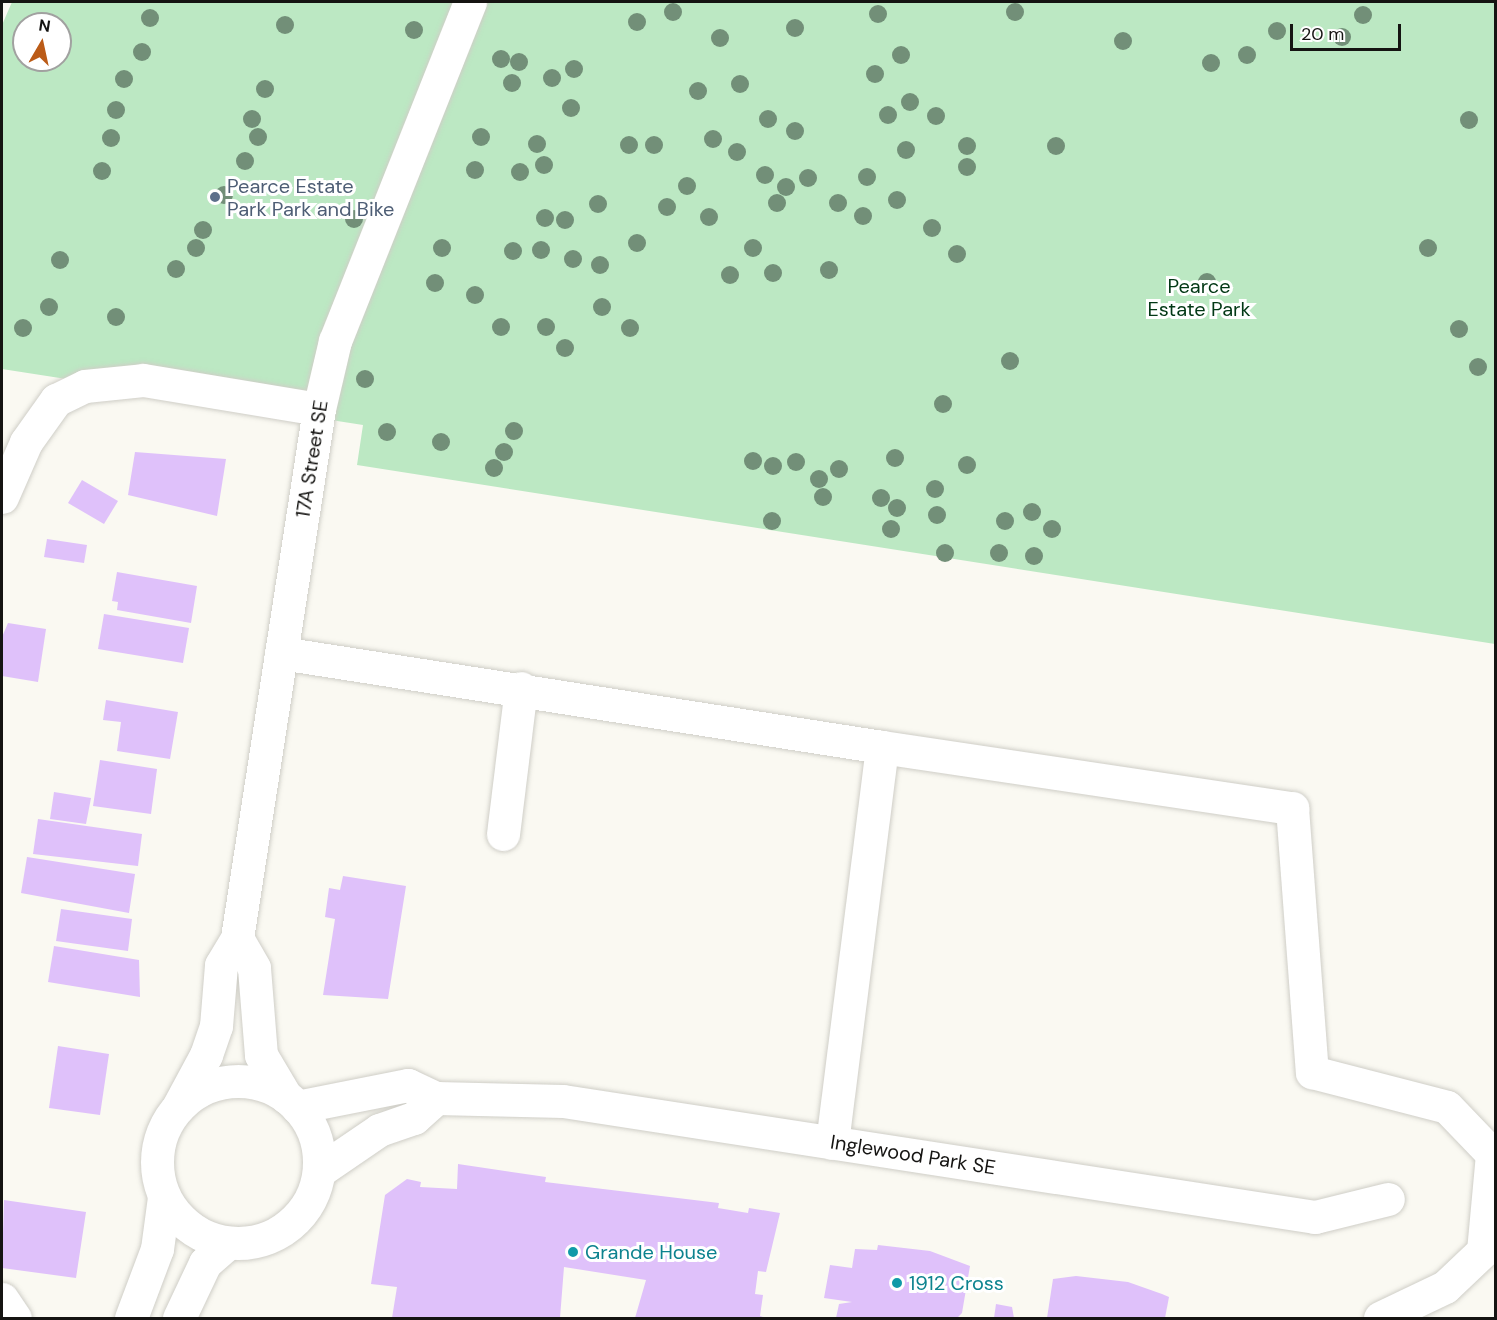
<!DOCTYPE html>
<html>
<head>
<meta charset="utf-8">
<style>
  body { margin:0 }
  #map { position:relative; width:1497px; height:1320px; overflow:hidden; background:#faf9f2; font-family:"DM Sans",sans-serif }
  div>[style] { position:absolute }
  .green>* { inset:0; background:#bce8c3 }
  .building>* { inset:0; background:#dfc1fa }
  .roads { filter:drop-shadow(0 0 2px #cfcec7) drop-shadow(0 0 2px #cfcec7) }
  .minor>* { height:33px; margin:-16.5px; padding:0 16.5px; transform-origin:16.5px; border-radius:16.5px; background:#fff }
  .minor>.ring { margin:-16.5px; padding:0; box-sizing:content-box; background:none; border:33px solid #fff; border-radius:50% }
  .trees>* { width:18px; height:18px; margin:-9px; border-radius:50%; background:#728f78 }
  .dots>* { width:16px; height:16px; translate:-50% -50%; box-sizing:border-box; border:3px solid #fff; border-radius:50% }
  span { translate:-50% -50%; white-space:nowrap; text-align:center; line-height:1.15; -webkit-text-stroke:6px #fff; paint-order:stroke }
  .service-label { font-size:20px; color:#4e5e75 }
  .left { translate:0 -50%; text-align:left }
  .park-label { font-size:20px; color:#023815 }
  .street-label { font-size:20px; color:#151412 }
  .culture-label { font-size:20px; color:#0d838f }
  .frame { position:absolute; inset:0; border:3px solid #151412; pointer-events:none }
  .north { position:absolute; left:12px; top:12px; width:60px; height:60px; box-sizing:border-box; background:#fff; border:2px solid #a1a1a0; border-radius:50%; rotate:9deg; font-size:16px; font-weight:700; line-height:24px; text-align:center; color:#151412 }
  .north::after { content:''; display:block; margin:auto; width:21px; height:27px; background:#bb5b17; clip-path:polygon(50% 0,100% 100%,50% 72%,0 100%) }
  .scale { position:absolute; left:1290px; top:24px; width:111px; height:27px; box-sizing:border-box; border:3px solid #151412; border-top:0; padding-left:8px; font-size:18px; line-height:21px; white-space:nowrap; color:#151412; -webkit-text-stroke:4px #fff; paint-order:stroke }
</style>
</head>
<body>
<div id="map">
  <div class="green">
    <div style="clip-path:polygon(evenodd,12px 2px,1495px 2px,1495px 644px,357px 465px,363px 425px,2px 369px,2px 25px,12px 2px,24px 24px,60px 24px,60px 60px,24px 60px,24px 24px)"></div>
  </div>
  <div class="building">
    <div style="clip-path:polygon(135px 452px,226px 459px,217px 516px,128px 495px)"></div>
    <div style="clip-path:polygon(82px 480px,118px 501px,104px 524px,68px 503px)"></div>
    <div style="clip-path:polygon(47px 539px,87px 545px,84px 563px,44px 557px)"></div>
    <div style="clip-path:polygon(117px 572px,197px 586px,191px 623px,117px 610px,118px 602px,112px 601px)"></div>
    <div style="clip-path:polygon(104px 614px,189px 628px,183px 663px,98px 649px)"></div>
    <div style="clip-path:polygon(8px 623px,46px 629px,38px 682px,2px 676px,2px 637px)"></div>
    <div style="clip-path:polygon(106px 700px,178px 712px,170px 759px,117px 751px,121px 722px,103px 720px)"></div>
    <div style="clip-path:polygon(100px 760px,157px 769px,151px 814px,93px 806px)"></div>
    <div style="clip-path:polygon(54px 792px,91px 798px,86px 824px,50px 819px)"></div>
    <div style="clip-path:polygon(38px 819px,142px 834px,138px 866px,33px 854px)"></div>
    <div style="clip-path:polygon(27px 857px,135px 874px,129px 913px,21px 893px)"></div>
    <div style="clip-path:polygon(343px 876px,406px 886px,388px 999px,323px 995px,335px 919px,325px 917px,329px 888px,340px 890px)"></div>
    <div style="clip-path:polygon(61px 909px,132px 919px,128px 951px,56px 941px)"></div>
    <div style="clip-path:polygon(54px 946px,139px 960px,140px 997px,48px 982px)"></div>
    <div style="clip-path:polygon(58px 1046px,109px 1054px,100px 1115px,49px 1108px)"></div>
    <div style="clip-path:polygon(458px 1164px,546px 1177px,545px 1182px,719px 1203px,718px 1208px,748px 1213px,749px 1208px,780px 1213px,766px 1272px,758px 1271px,755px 1294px,763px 1295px,760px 1316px,767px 1318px,635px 1318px,646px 1280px,564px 1267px,560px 1318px,392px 1318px,397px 1287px,371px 1284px,385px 1195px,407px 1179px,421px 1182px,420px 1187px,457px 1189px)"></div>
    <div style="clip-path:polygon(4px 1200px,86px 1212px,76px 1278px,2px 1268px)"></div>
    <div style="clip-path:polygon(878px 1245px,930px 1251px,970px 1266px,962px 1313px,957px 1318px,836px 1318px,839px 1304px,852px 1302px,824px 1298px,830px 1265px,852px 1268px,855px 1249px,877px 1250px)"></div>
    <div style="clip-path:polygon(1076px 1276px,1128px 1282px,1162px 1294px,1169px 1297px,1165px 1318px,1047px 1318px,1053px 1279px)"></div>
    <div style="clip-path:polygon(996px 1304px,1012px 1307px,1014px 1318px,994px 1318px)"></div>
  </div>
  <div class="roads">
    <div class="minor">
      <div style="left:2px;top:497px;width:60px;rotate:-66.4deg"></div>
      <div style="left:26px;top:442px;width:52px;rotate:-54.5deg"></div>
      <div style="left:56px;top:400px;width:32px;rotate:-26deg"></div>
      <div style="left:85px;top:386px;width:58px;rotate:-5.9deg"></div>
      <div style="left:143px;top:380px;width:178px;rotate:9.4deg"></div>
      <div style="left:281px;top:653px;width:608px;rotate:8.89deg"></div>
      <div style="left:882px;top:747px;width:399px;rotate:97.2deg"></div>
      <div style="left:882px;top:747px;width:415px;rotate:8.5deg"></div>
      <div style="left:1292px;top:808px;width:265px;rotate:85.7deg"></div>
      <div style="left:1312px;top:1072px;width:139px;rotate:14.5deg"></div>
      <div style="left:1447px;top:1107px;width:65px;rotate:46.2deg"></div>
      <div style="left:1492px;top:1154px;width:97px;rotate:95.3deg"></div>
      <div style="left:1483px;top:1251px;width:52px;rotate:136.5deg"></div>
      <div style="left:1445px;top:1287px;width:72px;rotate:154.5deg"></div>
      <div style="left:503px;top:834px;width:147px;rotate:-83deg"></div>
      <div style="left:237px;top:938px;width:34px;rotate:60deg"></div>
      <div style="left:254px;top:968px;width:87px;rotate:85.4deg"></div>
      <div style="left:261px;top:1055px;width:49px;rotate:59.2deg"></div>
      <div class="ring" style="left:157px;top:1081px;width:129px;height:129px"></div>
      <div style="left:178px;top:1107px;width:59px;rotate:-61.7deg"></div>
      <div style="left:206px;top:1055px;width:31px;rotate:-71deg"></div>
      <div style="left:216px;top:1026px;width:61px;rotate:-85.3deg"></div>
      <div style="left:221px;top:965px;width:31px;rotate:-59deg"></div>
      <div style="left:237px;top:938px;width:535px;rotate:-81.19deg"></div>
      <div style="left:319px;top:409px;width:70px;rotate:-76.8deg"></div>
      <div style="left:335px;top:341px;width:365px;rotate:-68.3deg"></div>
      <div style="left:297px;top:1107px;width:113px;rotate:-11.2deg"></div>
      <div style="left:408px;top:1085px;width:31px;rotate:25deg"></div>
      <div style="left:436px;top:1098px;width:127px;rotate:1.4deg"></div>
      <div style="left:563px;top:1101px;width:761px;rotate:8.77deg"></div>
      <div style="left:1315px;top:1217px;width:75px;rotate:-13.9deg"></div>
      <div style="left:319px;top:1171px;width:73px;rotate:-34.3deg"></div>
      <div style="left:379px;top:1130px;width:37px;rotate:-19deg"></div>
      <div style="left:414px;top:1118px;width:30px;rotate:-42deg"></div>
      <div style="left:2px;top:1299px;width:23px;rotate:56deg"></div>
      <div style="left:131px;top:1318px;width:74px;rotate:-69.4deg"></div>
      <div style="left:157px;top:1249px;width:52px;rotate:-82.3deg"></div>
      <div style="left:179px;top:1318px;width:61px;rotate:-64.7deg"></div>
      <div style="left:205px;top:1263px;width:30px;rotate:-41deg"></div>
    </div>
  </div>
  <div class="trees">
    <div style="left:673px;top:12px"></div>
    <div style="left:1015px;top:12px"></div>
    <div style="left:878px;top:14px"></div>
    <div style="left:1363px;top:15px"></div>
    <div style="left:150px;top:18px"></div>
    <div style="left:637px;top:22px"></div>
    <div style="left:285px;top:25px"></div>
    <div style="left:795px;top:28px"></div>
    <div style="left:414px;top:30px"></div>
    <div style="left:1277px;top:31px"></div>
    <div style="left:1342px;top:37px"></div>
    <div style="left:720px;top:38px"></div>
    <div style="left:1123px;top:41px"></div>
    <div style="left:142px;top:52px"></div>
    <div style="left:901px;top:55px"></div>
    <div style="left:1247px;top:55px"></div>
    <div style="left:501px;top:59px"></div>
    <div style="left:519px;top:62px"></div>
    <div style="left:1211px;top:63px"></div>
    <div style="left:574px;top:69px"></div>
    <div style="left:875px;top:74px"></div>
    <div style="left:552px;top:78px"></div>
    <div style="left:124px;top:79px"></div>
    <div style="left:512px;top:83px"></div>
    <div style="left:740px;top:84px"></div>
    <div style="left:265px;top:89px"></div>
    <div style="left:698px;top:91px"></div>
    <div style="left:910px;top:102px"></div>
    <div style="left:571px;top:108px"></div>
    <div style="left:116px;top:110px"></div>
    <div style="left:888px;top:115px"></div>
    <div style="left:936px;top:116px"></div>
    <div style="left:252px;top:119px"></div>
    <div style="left:768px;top:119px"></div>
    <div style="left:1469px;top:120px"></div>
    <div style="left:795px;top:131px"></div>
    <div style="left:258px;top:137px"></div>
    <div style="left:481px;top:137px"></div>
    <div style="left:111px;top:138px"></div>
    <div style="left:713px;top:139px"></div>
    <div style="left:537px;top:144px"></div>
    <div style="left:629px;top:145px"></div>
    <div style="left:654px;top:145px"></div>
    <div style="left:967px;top:146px"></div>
    <div style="left:1056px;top:146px"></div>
    <div style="left:906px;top:150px"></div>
    <div style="left:737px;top:152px"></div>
    <div style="left:245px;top:161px"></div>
    <div style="left:544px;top:165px"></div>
    <div style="left:967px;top:167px"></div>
    <div style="left:475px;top:170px"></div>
    <div style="left:102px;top:171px"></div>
    <div style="left:520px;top:172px"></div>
    <div style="left:765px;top:175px"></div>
    <div style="left:867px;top:177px"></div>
    <div style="left:808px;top:178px"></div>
    <div style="left:687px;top:186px"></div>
    <div style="left:786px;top:187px"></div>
    <div style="left:224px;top:195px"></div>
    <div style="left:897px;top:200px"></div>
    <div style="left:777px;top:203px"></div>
    <div style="left:838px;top:203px"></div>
    <div style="left:598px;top:204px"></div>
    <div style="left:667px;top:207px"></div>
    <div style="left:863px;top:216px"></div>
    <div style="left:709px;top:217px"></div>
    <div style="left:545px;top:218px"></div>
    <div style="left:354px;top:219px"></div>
    <div style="left:565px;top:220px"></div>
    <div style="left:932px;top:228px"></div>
    <div style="left:203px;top:230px"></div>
    <div style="left:637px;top:243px"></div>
    <div style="left:196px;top:248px"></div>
    <div style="left:442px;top:248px"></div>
    <div style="left:753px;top:248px"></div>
    <div style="left:1428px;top:248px"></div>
    <div style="left:541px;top:250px"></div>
    <div style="left:513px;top:251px"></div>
    <div style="left:957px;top:254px"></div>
    <div style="left:573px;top:259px"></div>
    <div style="left:60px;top:260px"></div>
    <div style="left:600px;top:265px"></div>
    <div style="left:176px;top:269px"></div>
    <div style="left:829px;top:270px"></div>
    <div style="left:773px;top:273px"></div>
    <div style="left:730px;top:275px"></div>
    <div style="left:1207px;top:282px"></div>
    <div style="left:435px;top:283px"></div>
    <div style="left:475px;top:295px"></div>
    <div style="left:49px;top:307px"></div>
    <div style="left:602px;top:307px"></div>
    <div style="left:116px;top:317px"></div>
    <div style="left:501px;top:327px"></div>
    <div style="left:546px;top:327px"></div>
    <div style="left:23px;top:328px"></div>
    <div style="left:630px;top:328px"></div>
    <div style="left:1459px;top:329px"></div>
    <div style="left:565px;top:348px"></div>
    <div style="left:1010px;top:361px"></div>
    <div style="left:1478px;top:367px"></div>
    <div style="left:365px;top:379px"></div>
    <div style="left:943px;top:404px"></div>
    <div style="left:514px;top:431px"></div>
    <div style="left:387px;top:432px"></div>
    <div style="left:441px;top:442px"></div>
    <div style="left:504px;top:452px"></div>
    <div style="left:895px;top:458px"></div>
    <div style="left:753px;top:461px"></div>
    <div style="left:796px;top:462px"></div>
    <div style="left:967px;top:465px"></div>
    <div style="left:773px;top:466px"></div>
    <div style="left:494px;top:468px"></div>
    <div style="left:839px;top:469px"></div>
    <div style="left:819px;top:479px"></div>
    <div style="left:935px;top:489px"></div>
    <div style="left:823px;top:497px"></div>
    <div style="left:881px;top:498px"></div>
    <div style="left:897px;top:508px"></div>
    <div style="left:1032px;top:512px"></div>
    <div style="left:937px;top:515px"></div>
    <div style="left:772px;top:521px"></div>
    <div style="left:1005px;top:521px"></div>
    <div style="left:891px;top:529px"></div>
    <div style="left:1052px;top:529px"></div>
    <div style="left:945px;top:553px"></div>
    <div style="left:999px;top:553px"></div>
    <div style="left:1034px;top:556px"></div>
  </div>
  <div class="dots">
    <div style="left:215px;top:197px;background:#5c6f8a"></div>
    <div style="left:573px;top:1252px;background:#0f9aa8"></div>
    <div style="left:897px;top:1283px;background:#0f9aa8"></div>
  </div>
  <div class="service-label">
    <span class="left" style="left:227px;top:198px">Pearce Estate<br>Park Park and Bike</span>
  </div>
  <div class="park-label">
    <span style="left:1199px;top:298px">Pearce<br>Estate Park</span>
  </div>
  <div class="street-label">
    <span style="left:312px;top:459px;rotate:-81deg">17A Street SE</span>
    <span style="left:913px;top:1155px;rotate:9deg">Inglewood Park SE</span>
  </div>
  <div class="culture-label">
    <span class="left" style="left:585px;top:1252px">Grande House</span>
    <span class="left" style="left:909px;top:1283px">1912 Cross</span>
  </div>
  <div class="frame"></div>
  <div class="north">N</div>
  <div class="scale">20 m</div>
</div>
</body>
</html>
